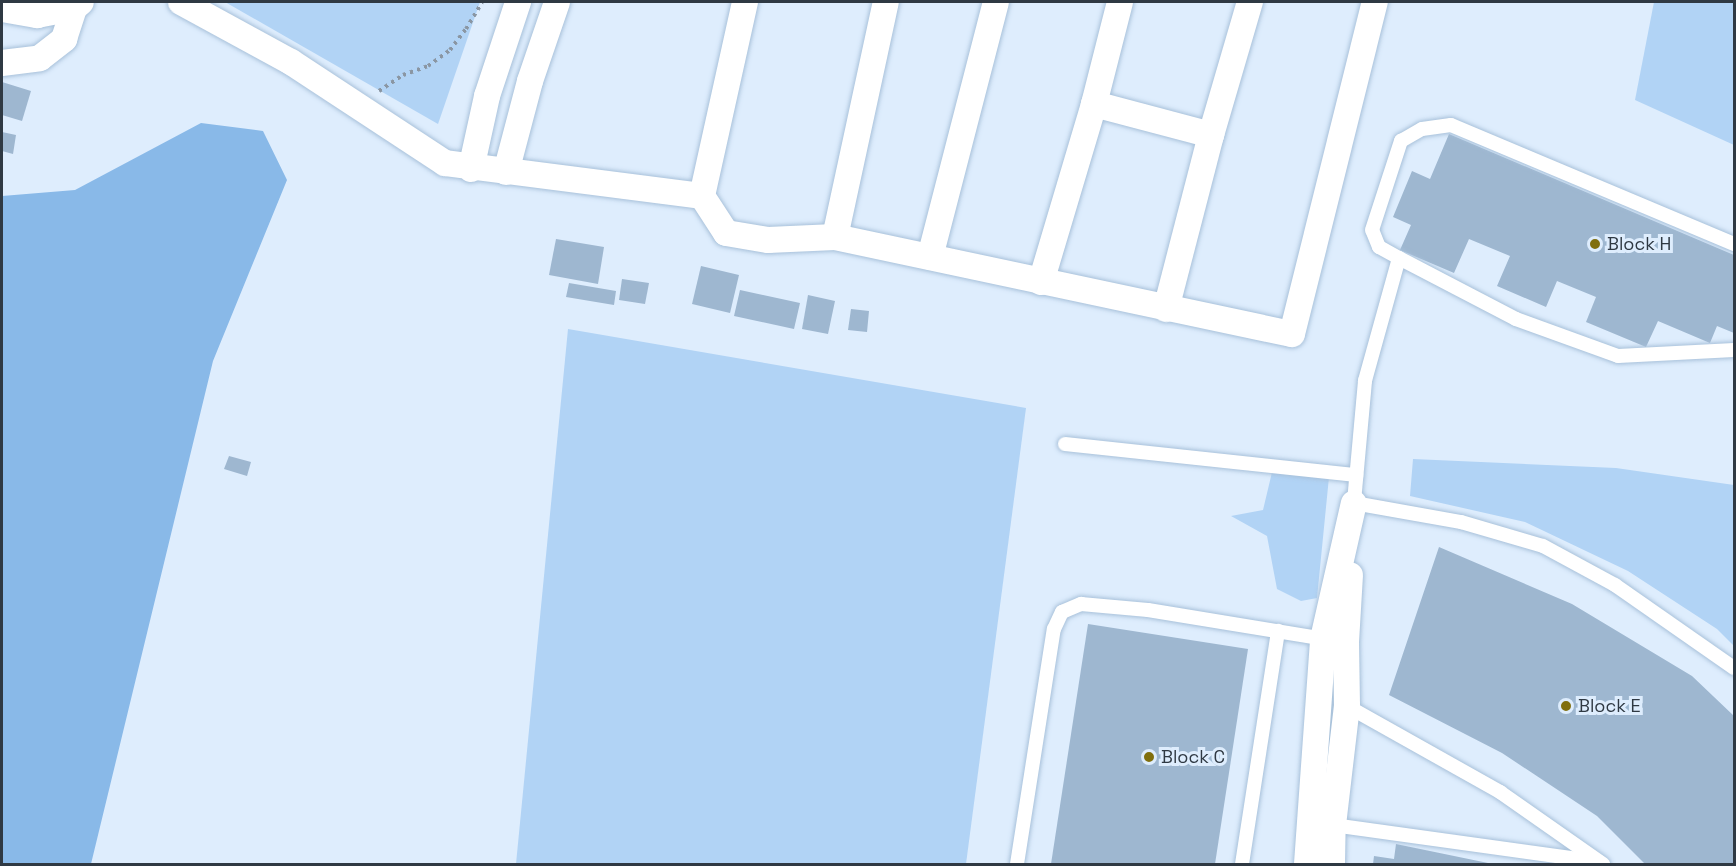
<!DOCTYPE html>
<html>
<head>
<meta charset="utf-8">
<style>
  body { margin:0 }
  #map { position:relative; width:1736px; height:866px; overflow:hidden; background:#deedfd; font-family:"Space Grotesk",sans-serif }
  div>[style] { position:absolute }
  .green>* { inset:0; background:#b1d3f5 }
  .water>* { inset:0; background:#89b9e8 }
  .building>* { inset:0; background:#9eb7d0 }
  .path>* { height:4px; margin-top:-2px; transform-origin:0; background:repeating-linear-gradient(90deg,#8a96a3 0 3px,transparent 0 7.5px) }
  .roads { filter:drop-shadow(0 0 2px #a8c1da) drop-shadow(0 0 2px #a8c1da) }
  .service>* { height:14px; margin:-7px; padding:0 7px; transform-origin:7px; border-radius:7px; background:#fff }
  .minor>* { height:26px; margin:-13px; padding:0 13px; transform-origin:13px; border-radius:13px; background:#fff }
  .dots>* { width:16px; height:16px; translate:-50% -50%; box-sizing:border-box; border:3px solid #deedfd; border-radius:50% }
  span { translate:-50% -50%; white-space:nowrap; text-align:center; line-height:1.15; -webkit-text-stroke:6px #deedfd; paint-order:stroke }
  .poi-label { font-size:18px; color:#2f3943 }
  .left { translate:0 -50%; text-align:left }
  .frame { position:absolute; inset:0; border:3px solid #2f3943; pointer-events:none }
</style>
</head>
<body>
<div id="map">
  <div class="green">
    <div style="clip-path:polygon(225px 2px,480px 2px,438px 124px)"></div>
    <div style="clip-path:polygon(1654px 2px,1734px 2px,1734px 145px,1635px 100px)"></div>
    <div style="clip-path:polygon(568px 329px,1026px 408px,966px 864px,516px 864px)"></div>
    <div style="clip-path:polygon(1413px 459px,1616px 468px,1734px 485px,1734px 646px,1717px 629px,1628px 571px,1525px 522px,1410px 496px)"></div>
    <div style="clip-path:polygon(1273px 468px,1329px 477px,1317px 598px,1301px 601px,1277px 589px,1267px 536px,1231px 516px,1263px 510px)"></div>
  </div>
  <div class="water">
    <div style="clip-path:polygon(201px 123px,263px 131px,287px 180px,213px 361px,91px 864px,2px 864px,2px 196px,75px 190px)"></div>
  </div>
  <div class="building">
    <div style="clip-path:polygon(2px 82px,31px 91px,22px 121px,2px 115px)"></div>
    <div style="clip-path:polygon(2px 132px,16px 135px,13px 154px,2px 151px)"></div>
    <div style="clip-path:polygon(1449px 134px,1734px 255px,1734px 333px,1717px 326px,1710px 343px,1658px 321px,1646px 347px,1586px 322px,1596px 297px,1557px 281px,1546px 307px,1497px 286px,1510px 256px,1469px 239px,1454px 273px,1400px 250px,1411px 225px,1393px 217px,1412px 171px,1430px 179px)"></div>
    <div style="clip-path:polygon(556px 239px,604px 247px,598px 284px,549px 275px)"></div>
    <div style="clip-path:polygon(701px 266px,739px 275px,730px 313px,692px 304px)"></div>
    <div style="clip-path:polygon(622px 279px,649px 283px,645px 304px,619px 300px)"></div>
    <div style="clip-path:polygon(569px 283px,616px 291px,614px 305px,566px 297px)"></div>
    <div style="clip-path:polygon(740px 290px,800px 303px,794px 329px,734px 316px)"></div>
    <div style="clip-path:polygon(808px 295px,835px 301px,828px 334px,802px 329px)"></div>
    <div style="clip-path:polygon(851px 309px,869px 311px,867px 332px,848px 330px)"></div>
    <div style="clip-path:polygon(229px 456px,251px 462px,247px 476px,224px 469px)"></div>
    <div style="clip-path:polygon(1439px 547px,1572px 604px,1692px 676px,1734px 716px,1734px 864px,1645px 864px,1597px 816px,1502px 753px,1389px 695px)"></div>
    <div style="clip-path:polygon(1088px 624px,1248px 649px,1215px 864px,1051px 864px)"></div>
    <div style="clip-path:polygon(1396px 844px,1488px 863px,1488px 864px,1373px 864px,1374px 856px,1394px 859px)"></div>
  </div>
  <div class="path">
    <div style="left:379px;top:91px;width:29px;rotate:-34deg"></div>
    <div style="left:403px;top:75px;width:27px;rotate:-20deg"></div>
    <div style="left:428px;top:66px;width:27px;rotate:-36deg"></div>
    <div style="left:450px;top:50px;width:26px;rotate:-53deg"></div>
    <div style="left:466px;top:29px;width:31px;rotate:-59deg"></div>
  </div>
  <div class="roads">
    <div class="service">
      <div style="left:1399px;top:258px;width:23px;rotate:-151deg"></div>
      <div style="left:1379px;top:247px;width:18px;rotate:-112deg"></div>
      <div style="left:1372px;top:230px;width:94px;rotate:-72deg"></div>
      <div style="left:1401px;top:141px;width:24px;rotate:-30deg"></div>
      <div style="left:1422px;top:129px;width:29px;rotate:-8deg"></div>
      <div style="left:1451px;top:125px;width:307px;rotate:22.8deg"></div>
      <div style="left:1734px;top:350px;width:116px;rotate:177deg"></div>
      <div style="left:1618px;top:356px;width:109px;rotate:-160.1deg"></div>
      <div style="left:1516px;top:319px;width:132px;rotate:-152.5deg"></div>
      <div style="left:1399px;top:258px;width:128px;rotate:105.5deg"></div>
      <div style="left:1365px;top:381px;width:122px;rotate:95.2deg"></div>
      <div style="left:1354px;top:503px;width:109px;rotate:10.1deg"></div>
      <div style="left:1461px;top:522px;width:85px;rotate:16.3deg"></div>
      <div style="left:1543px;top:546px;width:82px;rotate:28.4deg"></div>
      <div style="left:1615px;top:585px;width:145px;rotate:34.9deg"></div>
      <div style="left:1065px;top:444px;width:293px;rotate:6.1deg"></div>
      <div style="left:1347px;top:706px;width:176px;rotate:29.3deg"></div>
      <div style="left:1500px;top:792px;width:126px;rotate:35deg"></div>
      <div style="left:1333px;top:825px;width:269px;rotate:7.9deg"></div>
      <div style="left:1017px;top:864px;width:238px;rotate:-81.1deg"></div>
      <div style="left:1054px;top:629px;width:19px;rotate:-65deg"></div>
      <div style="left:1062px;top:612px;width:21px;rotate:-23deg"></div>
      <div style="left:1081px;top:604px;width:67px;rotate:5.1deg"></div>
      <div style="left:1148px;top:610px;width:180px;rotate:9.3deg"></div>
      <div style="left:1242px;top:864px;width:236px;rotate:-81.2deg"></div>
    </div>
    <div class="minor">
      <div style="left:181px;top:2px;width:125px;rotate:28.6deg"></div>
      <div style="left:291px;top:62px;width:184px;rotate:33.3deg"></div>
      <div style="left:445px;top:163px;width:259px;rotate:7.3deg"></div>
      <div style="left:702px;top:196px;width:199px;rotate:-77.5deg"></div>
      <div style="left:2px;top:9px;width:36px;rotate:10deg"></div>
      <div style="left:37px;top:15px;width:38px;rotate:-11deg"></div>
      <div style="left:74px;top:8px;width:9px;rotate:-41deg"></div>
      <div style="left:2px;top:63px;width:38px;rotate:-7deg"></div>
      <div style="left:40px;top:58px;width:31px;rotate:-38deg"></div>
      <div style="left:64px;top:39px;width:33px;rotate:-72deg"></div>
      <div style="left:1094px;top:104px;width:121px;rotate:14.8deg"></div>
      <div style="left:471px;top:169px;width:75px;rotate:-77.6deg"></div>
      <div style="left:487px;top:96px;width:99px;rotate:-71.7deg"></div>
      <div style="left:506px;top:172px;width:94px;rotate:-75.2deg"></div>
      <div style="left:530px;top:81px;width:83px;rotate:-71.1deg"></div>
      <div style="left:702px;top:196px;width:44px;rotate:57deg"></div>
      <div style="left:726px;top:233px;width:43px;rotate:9.5deg"></div>
      <div style="left:768px;top:240px;width:67px;rotate:-2.6deg"></div>
      <div style="left:835px;top:237px;width:467px;rotate:12deg"></div>
      <div style="left:1292px;top:334px;width:342px;rotate:-76deg"></div>
      <div style="left:835px;top:237px;width:240px;rotate:-77.8deg"></div>
      <div style="left:930px;top:257px;width:263px;rotate:-75.5deg"></div>
      <div style="left:1041px;top:282px;width:186px;rotate:-73.4deg"></div>
      <div style="left:1094px;top:104px;width:105px;rotate:-75.7deg"></div>
      <div style="left:1166px;top:309px;width:180px;rotate:-75.5deg"></div>
      <div style="left:1211px;top:135px;width:139px;rotate:-73.7deg"></div>
      <div style="left:1307px;top:864px;width:226px;rotate:-85.9deg"></div>
      <div style="left:1323px;top:639px;width:139px;rotate:-77.2deg"></div>
      <div style="left:1332px;top:864px;width:39px;rotate:-89deg"></div>
      <div style="left:1333px;top:825px;width:120px;rotate:-83.3deg"></div>
      <div style="left:1347px;top:706px;width:64px;rotate:-90.9deg"></div>
      <div style="left:1346px;top:642px;width:67px;rotate:-86.6deg"></div>
    </div>
  </div>
  <div class="dots">
    <div style="left:1595px;top:244px;background:#806f0e"></div>
    <div style="left:1566px;top:706px;background:#806f0e"></div>
    <div style="left:1149px;top:757px;background:#806f0e"></div>
  </div>
  <div class="poi-label">
    <span class="left" style="left:1607px;top:244px">Block H</span>
    <span class="left" style="left:1578px;top:706px">Block E</span>
    <span class="left" style="left:1161px;top:757px">Block C</span>
  </div>
  <div class="frame"></div>
</div>
</body>
</html>
